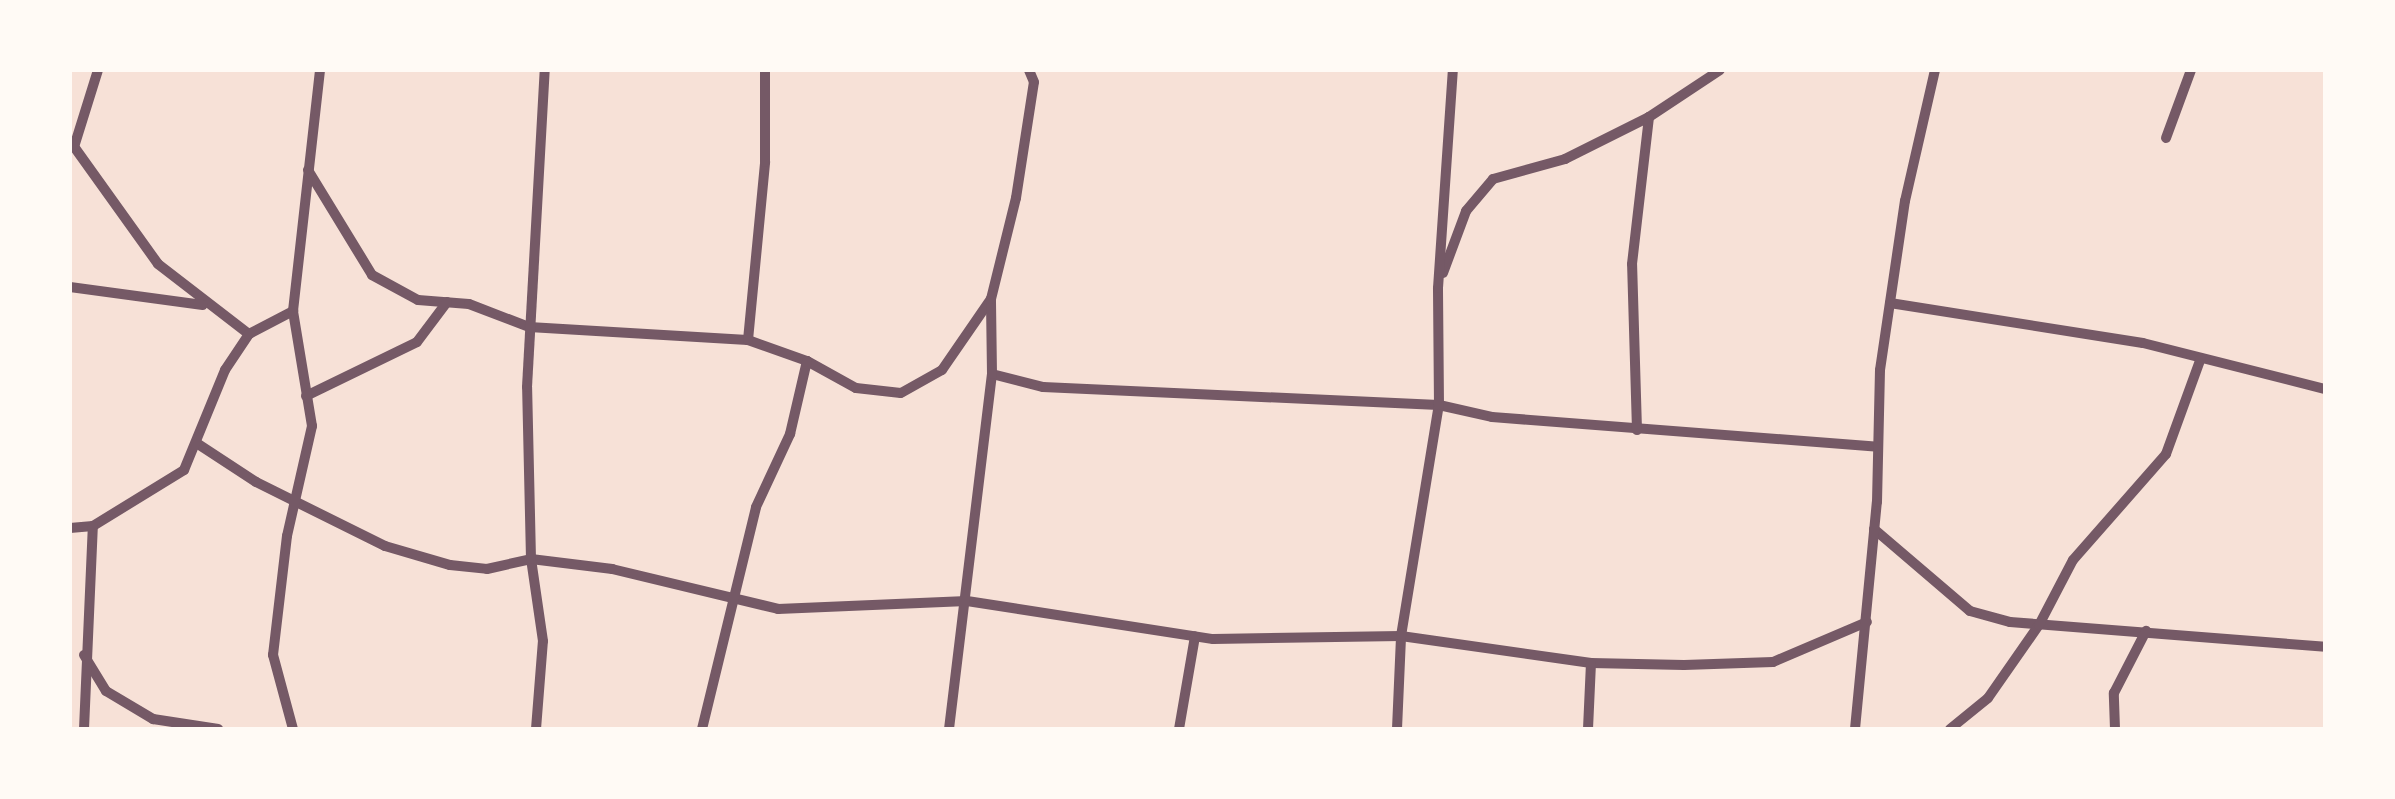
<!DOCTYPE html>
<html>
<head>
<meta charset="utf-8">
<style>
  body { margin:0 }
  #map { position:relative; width:2395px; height:799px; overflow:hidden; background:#f7e1d7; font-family:Lora,serif }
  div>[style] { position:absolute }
  .minor>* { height:10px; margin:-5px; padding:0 5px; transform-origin:5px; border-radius:5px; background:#755966 }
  span { translate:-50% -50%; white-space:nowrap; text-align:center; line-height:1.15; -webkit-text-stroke:10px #fffaf5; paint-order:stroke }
  .frame { position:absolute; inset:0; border:72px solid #fffaf5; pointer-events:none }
</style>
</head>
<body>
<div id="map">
  <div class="minor">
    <div style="left:2166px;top:138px;width:72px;rotate:-69.8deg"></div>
    <div style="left:70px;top:141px;width:151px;rotate:54.4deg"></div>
    <div style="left:158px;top:264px;width:115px;rotate:37.6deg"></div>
    <div style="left:74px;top:147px;width:81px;rotate:-72.7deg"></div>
    <div style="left:308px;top:170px;width:123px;rotate:58.6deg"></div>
    <div style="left:372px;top:275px;width:52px;rotate:28.5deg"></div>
    <div style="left:418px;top:300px;width:51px;rotate:4.5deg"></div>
    <div style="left:469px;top:304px;width:64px;rotate:21deg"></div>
    <div style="left:529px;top:327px;width:219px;rotate:3.4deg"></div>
    <div style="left:748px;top:340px;width:63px;rotate:19.6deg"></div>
    <div style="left:807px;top:361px;width:56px;rotate:28.9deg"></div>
    <div style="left:856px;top:388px;width:45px;rotate:6.3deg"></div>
    <div style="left:901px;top:393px;width:47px;rotate:-29.3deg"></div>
    <div style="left:942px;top:370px;width:86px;rotate:-55.4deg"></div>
    <div style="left:1443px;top:273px;width:66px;rotate:-69.6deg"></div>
    <div style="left:1466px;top:211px;width:42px;rotate:-49.8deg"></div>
    <div style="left:1493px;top:179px;width:75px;rotate:-15.5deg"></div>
    <div style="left:1565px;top:159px;width:94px;rotate:-26.6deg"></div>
    <div style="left:1649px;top:117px;width:85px;rotate:-33.5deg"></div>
    <div style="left:70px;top:287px;width:134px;rotate:7.7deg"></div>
    <div style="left:1890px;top:303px;width:256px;rotate:9deg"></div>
    <div style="left:2143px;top:343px;width:188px;rotate:14.2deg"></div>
    <div style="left:748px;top:340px;width:179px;rotate:-84.5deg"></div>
    <div style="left:765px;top:162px;width:92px;rotate:-90deg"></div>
    <div style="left:992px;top:374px;width:53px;rotate:14.3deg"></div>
    <div style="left:1043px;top:387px;width:396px;rotate:2.6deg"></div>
    <div style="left:1439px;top:405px;width:54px;rotate:12.8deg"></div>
    <div style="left:1492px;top:417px;width:387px;rotate:4.4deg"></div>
    <div style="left:306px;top:396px;width:123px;rotate:-25.9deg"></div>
    <div style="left:417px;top:342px;width:50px;rotate:-53.1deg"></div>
    <div style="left:1637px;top:430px;width:166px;rotate:-91.7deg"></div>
    <div style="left:1632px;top:264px;width:148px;rotate:-83.4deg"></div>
    <div style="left:198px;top:444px;width:69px;rotate:33.2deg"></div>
    <div style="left:256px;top:482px;width:144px;rotate:26.4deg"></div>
    <div style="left:385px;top:546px;width:68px;rotate:16.3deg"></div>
    <div style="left:450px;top:565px;width:37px;rotate:6deg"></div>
    <div style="left:487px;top:569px;width:45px;rotate:-12.8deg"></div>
    <div style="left:531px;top:559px;width:82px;rotate:7deg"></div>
    <div style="left:612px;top:569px;width:171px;rotate:13.5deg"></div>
    <div style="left:778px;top:609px;width:189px;rotate:-2.4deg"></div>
    <div style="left:967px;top:601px;width:249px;rotate:8.8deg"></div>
    <div style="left:1213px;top:639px;width:188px;rotate:-0.9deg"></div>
    <div style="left:1401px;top:636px;width:192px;rotate:8.1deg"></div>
    <div style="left:1591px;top:663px;width:93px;rotate:1.2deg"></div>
    <div style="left:1684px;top:665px;width:89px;rotate:-1.9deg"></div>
    <div style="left:1773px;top:662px;width:102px;rotate:-23.1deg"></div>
    <div style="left:70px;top:528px;width:23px;rotate:-5deg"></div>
    <div style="left:93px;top:526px;width:107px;rotate:-31.6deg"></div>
    <div style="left:184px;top:470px;width:108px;rotate:-67.7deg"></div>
    <div style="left:225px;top:370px;width:43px;rotate:-56.3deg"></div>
    <div style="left:249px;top:334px;width:50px;rotate:-27.6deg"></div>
    <div style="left:1874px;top:529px;width:126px;rotate:40.5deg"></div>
    <div style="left:1970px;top:611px;width:41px;rotate:15.4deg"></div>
    <div style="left:2010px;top:622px;width:316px;rotate:4.5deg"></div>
    <div style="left:84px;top:655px;width:42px;rotate:58.6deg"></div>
    <div style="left:106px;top:691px;width:55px;rotate:30.8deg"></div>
    <div style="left:153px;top:719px;width:66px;rotate:8.7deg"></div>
    <div style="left:84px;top:729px;width:203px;rotate:-87.5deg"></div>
    <div style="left:293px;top:729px;width:77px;rotate:-105.1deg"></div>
    <div style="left:273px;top:655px;width:120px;rotate:-83.3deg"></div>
    <div style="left:287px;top:536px;width:113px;rotate:-77.2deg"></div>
    <div style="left:312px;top:426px;width:117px;rotate:-99.4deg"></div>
    <div style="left:293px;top:311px;width:243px;rotate:-83.6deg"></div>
    <div style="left:536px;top:729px;width:88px;rotate:-85.5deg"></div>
    <div style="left:543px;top:641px;width:83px;rotate:-98.3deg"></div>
    <div style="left:531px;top:559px;width:172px;rotate:-91.3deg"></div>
    <div style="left:527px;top:387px;width:318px;rotate:-86.8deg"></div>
    <div style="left:702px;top:729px;width:228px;rotate:-76.3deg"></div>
    <div style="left:756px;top:507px;width:81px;rotate:-65deg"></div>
    <div style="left:790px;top:434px;width:75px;rotate:-76.9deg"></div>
    <div style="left:949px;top:729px;width:358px;rotate:-83.1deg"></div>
    <div style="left:992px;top:374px;width:75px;rotate:-90.8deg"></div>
    <div style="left:991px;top:299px;width:104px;rotate:-76.1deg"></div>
    <div style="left:1016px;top:198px;width:117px;rotate:-81.2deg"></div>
    <div style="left:1034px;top:82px;width:13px;rotate:-113deg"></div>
    <div style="left:1179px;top:729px;width:94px;rotate:-80.2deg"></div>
    <div style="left:1397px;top:729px;width:93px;rotate:-87.5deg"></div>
    <div style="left:1401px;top:636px;width:234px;rotate:-80.7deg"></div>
    <div style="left:1439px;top:405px;width:117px;rotate:-90.5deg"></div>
    <div style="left:1438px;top:288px;width:219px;rotate:-86.1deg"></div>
    <div style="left:1588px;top:729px;width:66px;rotate:-87.4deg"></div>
    <div style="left:1855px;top:729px;width:228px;rotate:-84.5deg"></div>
    <div style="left:1877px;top:502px;width:132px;rotate:-88.7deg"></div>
    <div style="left:1880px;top:370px;width:171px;rotate:-81.6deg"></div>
    <div style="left:1905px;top:201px;width:134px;rotate:-77.1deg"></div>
    <div style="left:1950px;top:729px;width:49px;rotate:-39.2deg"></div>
    <div style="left:1988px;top:698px;width:89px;rotate:-55.1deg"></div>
    <div style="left:2039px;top:625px;width:73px;rotate:-62.4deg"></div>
    <div style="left:2073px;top:560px;width:141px;rotate:-48.7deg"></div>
    <div style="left:2166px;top:454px;width:102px;rotate:-70deg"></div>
    <div style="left:2115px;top:729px;width:36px;rotate:-92deg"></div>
    <div style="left:2114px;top:693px;width:70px;rotate:-62.7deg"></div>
  </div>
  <div class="frame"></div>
</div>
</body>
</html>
